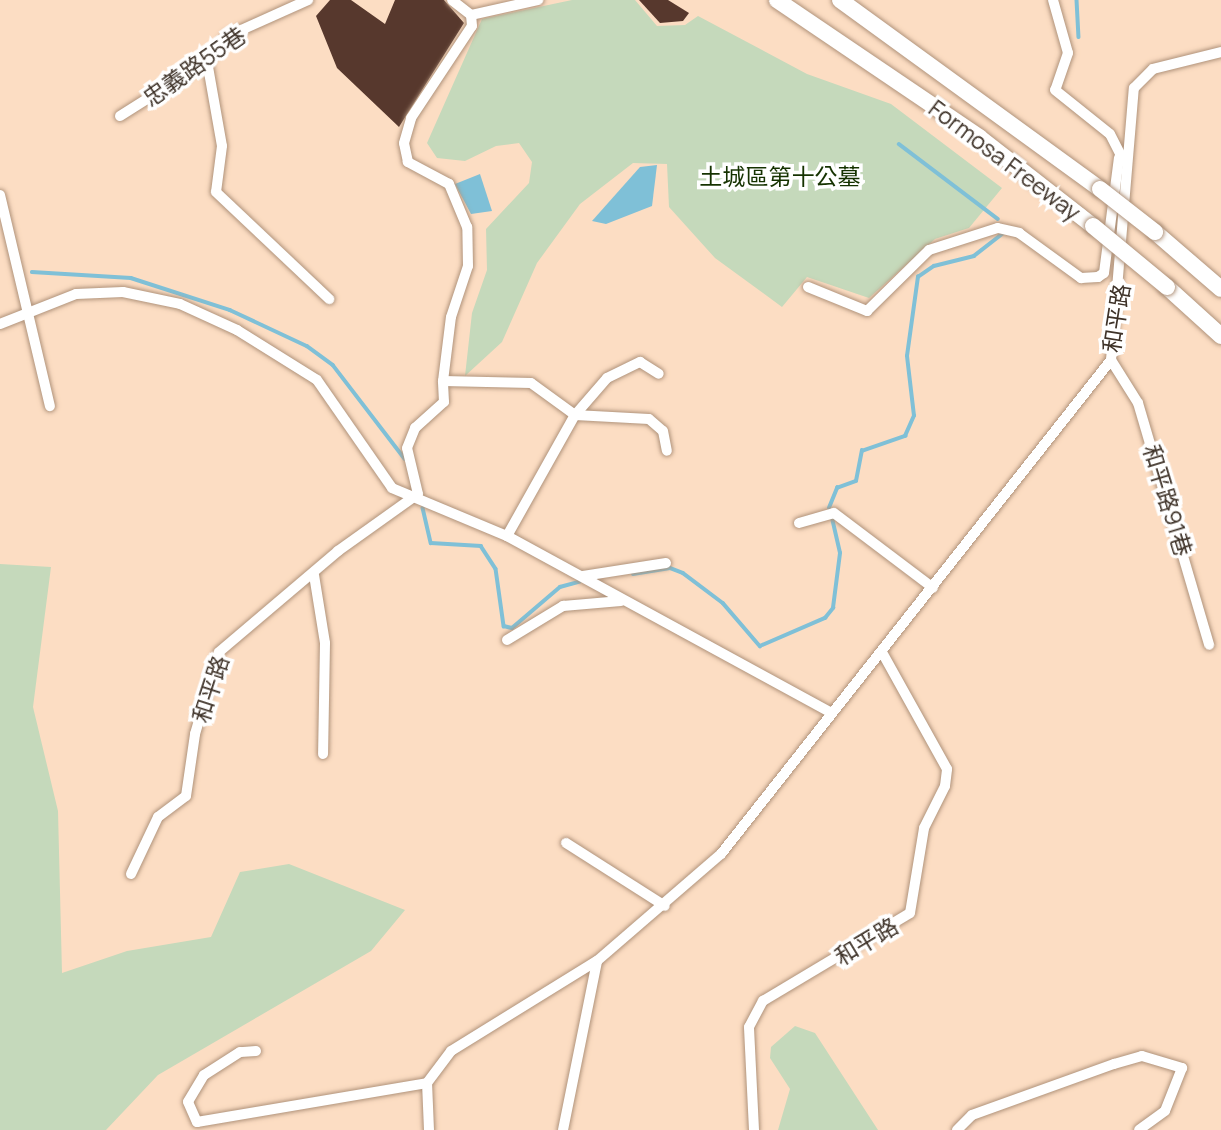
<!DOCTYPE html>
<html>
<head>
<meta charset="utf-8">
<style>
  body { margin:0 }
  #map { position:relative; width:1221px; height:1130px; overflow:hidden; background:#fcddc3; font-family:Manrope,"Noto Sans TC",sans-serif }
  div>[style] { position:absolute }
  .green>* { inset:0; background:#c5d9bb }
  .water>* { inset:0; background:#7fc0d7 }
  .stream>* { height:3.5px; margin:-1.75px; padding:0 1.75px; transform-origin:1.75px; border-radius:1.75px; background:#7fc0d7 }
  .building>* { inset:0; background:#57382d }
  .roads { filter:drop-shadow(0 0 2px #b0937b) drop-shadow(0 0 2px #b0937b) }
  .minor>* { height:10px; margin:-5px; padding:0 5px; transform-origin:5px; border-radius:5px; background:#fff }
  .highway>* { height:16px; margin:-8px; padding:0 8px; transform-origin:8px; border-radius:8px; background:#fff }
  .bridges { filter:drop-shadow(0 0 2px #b0937b) drop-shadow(0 0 2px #b0937b) }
  .highway-bridge>* { height:16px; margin:-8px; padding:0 8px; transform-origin:8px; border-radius:8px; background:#fff }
  span { translate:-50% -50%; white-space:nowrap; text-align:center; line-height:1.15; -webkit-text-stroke:7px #fff; paint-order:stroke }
  .street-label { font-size:23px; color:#3e3228 }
  .park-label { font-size:23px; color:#153200 }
</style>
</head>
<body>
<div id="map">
  <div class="green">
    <div style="clip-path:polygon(572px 0,635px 0,657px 26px,685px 25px,698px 16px,807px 74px,891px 104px,1002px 188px,969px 228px,935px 239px,869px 298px,807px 277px,782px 307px,715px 258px,669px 207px,667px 164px,633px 163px,580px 204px,537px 263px,502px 342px,465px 376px,472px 313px,487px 270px,486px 229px,529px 183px,532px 162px,519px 143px,496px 146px,465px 161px,437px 158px,427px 143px,482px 19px)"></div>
    <div style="clip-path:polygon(0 564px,51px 567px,33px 707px,58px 811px,62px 973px,127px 951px,211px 937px,240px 872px,289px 864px,405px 910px,371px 951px,158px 1075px,106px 1130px,0 1130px)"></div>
    <div style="clip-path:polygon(795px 1026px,815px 1033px,878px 1130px,778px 1130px,790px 1089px,770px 1058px,771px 1047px)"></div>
  </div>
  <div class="water">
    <div style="clip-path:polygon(657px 165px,652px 206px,606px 224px,592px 221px,640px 167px)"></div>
    <div style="clip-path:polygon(480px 174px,492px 211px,471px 214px,455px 184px)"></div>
  </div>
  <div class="stream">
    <div style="left:1077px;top:0;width:37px;rotate:87deg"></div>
    <div style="left:899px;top:144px;width:124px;rotate:37.1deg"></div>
    <div style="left:32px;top:272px;width:99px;rotate:3.5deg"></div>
    <div style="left:131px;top:278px;width:104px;rotate:17.9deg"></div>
    <div style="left:230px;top:310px;width:85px;rotate:25.1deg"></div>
    <div style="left:307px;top:346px;width:32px;rotate:36deg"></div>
    <div style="left:333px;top:365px;width:118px;rotate:52.5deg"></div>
    <div style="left:423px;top:508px;width:36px;rotate:77deg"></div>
    <div style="left:431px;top:543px;width:50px;rotate:3.4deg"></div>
    <div style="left:481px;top:546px;width:27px;rotate:57deg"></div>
    <div style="left:496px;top:569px;width:58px;rotate:82deg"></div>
    <div style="left:504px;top:626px;width:8px;rotate:14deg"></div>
    <div style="left:512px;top:628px;width:63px;rotate:-40.5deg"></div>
    <div style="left:560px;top:587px;width:20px;rotate:-15deg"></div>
    <div style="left:829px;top:508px;width:22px;rotate:-68deg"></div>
    <div style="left:837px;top:488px;width:20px;rotate:-20deg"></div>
    <div style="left:856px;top:481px;width:31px;rotate:-79deg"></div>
    <div style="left:862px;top:451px;width:46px;rotate:-19.2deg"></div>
    <div style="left:905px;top:436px;width:22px;rotate:-66deg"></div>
    <div style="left:914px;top:416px;width:60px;rotate:-96.7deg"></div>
    <div style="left:907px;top:356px;width:80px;rotate:-82.1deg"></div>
    <div style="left:918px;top:277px;width:19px;rotate:-35deg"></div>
    <div style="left:934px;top:266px;width:41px;rotate:-14deg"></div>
    <div style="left:974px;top:256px;width:36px;rotate:-38deg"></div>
    <div style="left:633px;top:574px;width:37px;rotate:-9deg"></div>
    <div style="left:670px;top:568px;width:14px;rotate:21deg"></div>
    <div style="left:683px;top:573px;width:50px;rotate:36.9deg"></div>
    <div style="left:723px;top:603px;width:57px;rotate:49.3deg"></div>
    <div style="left:760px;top:646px;width:71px;rotate:-23.3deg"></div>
    <div style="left:825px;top:618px;width:13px;rotate:-51deg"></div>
    <div style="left:833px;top:608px;width:55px;rotate:-82.7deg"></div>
    <div style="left:840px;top:553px;width:36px;rotate:-103deg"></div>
  </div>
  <div class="building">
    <div style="clip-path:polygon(330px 0,351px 0,385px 24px,395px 0,444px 0,464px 23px,399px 127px,337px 68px,316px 16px)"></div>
    <div style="clip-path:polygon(639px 0,668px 0,689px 13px,683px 21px,660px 23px)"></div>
  </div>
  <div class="roads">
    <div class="minor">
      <div style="left:1053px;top:0;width:55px;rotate:74.2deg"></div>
      <div style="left:1068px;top:53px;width:39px;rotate:109deg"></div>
      <div style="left:1055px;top:90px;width:70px;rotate:38.7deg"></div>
      <div style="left:1110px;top:134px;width:28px;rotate:63deg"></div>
      <div style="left:471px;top:15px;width:69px;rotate:-12.6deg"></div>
      <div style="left:207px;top:61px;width:86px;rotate:80deg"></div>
      <div style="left:222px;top:146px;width:46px;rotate:97.4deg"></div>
      <div style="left:216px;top:192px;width:156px;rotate:43.4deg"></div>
      <div style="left:120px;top:116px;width:103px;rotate:-32.3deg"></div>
      <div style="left:207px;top:61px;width:33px;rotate:-50deg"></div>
      <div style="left:228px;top:36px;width:88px;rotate:-24.2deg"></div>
      <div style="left:0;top:195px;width:217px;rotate:76.7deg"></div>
      <div style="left:808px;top:287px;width:64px;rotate:22.1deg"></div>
      <div style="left:867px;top:311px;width:87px;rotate:-44.5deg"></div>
      <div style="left:929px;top:250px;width:72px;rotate:-17.7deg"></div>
      <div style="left:998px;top:228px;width:22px;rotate:13deg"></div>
      <div style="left:1019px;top:233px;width:77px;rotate:36deg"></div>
      <div style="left:1081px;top:278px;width:17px;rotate:-3deg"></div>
      <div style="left:1098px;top:277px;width:7px;rotate:-34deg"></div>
      <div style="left:1104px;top:273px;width:116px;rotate:-82.6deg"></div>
      <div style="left:0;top:324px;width:82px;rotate:-21.5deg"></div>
      <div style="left:76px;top:294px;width:47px;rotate:-2.4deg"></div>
      <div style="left:123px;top:292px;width:58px;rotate:11.9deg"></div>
      <div style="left:180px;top:304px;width:63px;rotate:24.5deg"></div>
      <div style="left:237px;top:330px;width:94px;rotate:32deg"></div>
      <div style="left:317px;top:380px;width:131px;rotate:55.2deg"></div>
      <div style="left:392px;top:488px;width:125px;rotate:22.7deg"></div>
      <div style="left:507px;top:536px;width:369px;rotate:28.6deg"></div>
      <div style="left:1111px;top:360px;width:51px;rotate:57.9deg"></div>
      <div style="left:1138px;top:403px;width:252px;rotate:73.6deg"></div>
      <div style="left:443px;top:381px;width:64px;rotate:-82.9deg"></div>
      <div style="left:451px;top:317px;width:54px;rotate:-71.6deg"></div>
      <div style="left:468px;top:266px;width:39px;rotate:-91deg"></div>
      <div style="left:467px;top:227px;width:47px;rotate:-112.7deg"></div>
      <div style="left:449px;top:184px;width:47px;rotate:-151.8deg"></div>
      <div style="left:408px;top:162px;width:19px;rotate:-102deg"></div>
      <div style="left:404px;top:143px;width:26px;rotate:-74deg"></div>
      <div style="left:411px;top:118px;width:110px;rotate:-56.5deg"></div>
      <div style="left:472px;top:26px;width:11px;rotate:-95deg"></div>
      <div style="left:471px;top:15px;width:24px;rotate:-142deg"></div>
      <div style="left:418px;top:494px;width:47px;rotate:-103.4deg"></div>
      <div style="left:407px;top:448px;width:22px;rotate:-68deg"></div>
      <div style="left:415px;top:428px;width:39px;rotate:-42deg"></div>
      <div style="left:444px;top:402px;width:21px;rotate:-93deg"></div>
      <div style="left:443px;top:381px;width:88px;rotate:1.3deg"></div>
      <div style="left:531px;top:383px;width:54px;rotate:36deg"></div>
      <div style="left:575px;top:415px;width:49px;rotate:-49.1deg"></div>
      <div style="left:607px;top:378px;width:37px;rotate:-26deg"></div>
      <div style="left:640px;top:362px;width:22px;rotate:32deg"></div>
      <div style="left:799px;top:523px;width:36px;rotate:-16deg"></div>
      <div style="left:834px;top:513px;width:124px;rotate:37.1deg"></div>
      <div style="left:507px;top:536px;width:139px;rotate:-60.7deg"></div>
      <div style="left:575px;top:415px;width:74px;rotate:3.1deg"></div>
      <div style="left:649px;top:419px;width:18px;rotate:41deg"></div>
      <div style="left:663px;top:431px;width:20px;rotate:79deg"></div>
      <div style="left:314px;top:575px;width:69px;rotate:80.8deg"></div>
      <div style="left:325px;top:643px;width:111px;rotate:91deg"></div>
      <div style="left:583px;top:576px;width:84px;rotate:-8.9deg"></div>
      <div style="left:507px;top:640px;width:66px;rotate:-31.3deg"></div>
      <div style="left:563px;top:606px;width:58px;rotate:-4.9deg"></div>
      <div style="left:566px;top:843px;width:117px;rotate:32.5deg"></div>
      <div style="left:131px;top:874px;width:63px;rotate:-64.7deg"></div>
      <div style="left:158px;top:817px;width:35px;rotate:-37deg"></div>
      <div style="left:186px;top:796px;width:63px;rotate:-81.7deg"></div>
      <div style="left:195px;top:734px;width:85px;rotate:-73.7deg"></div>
      <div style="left:219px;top:652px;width:156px;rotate:-40.3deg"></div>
      <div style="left:338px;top:551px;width:98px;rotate:-35.5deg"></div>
      <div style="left:256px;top:1051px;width:16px;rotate:176deg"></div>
      <div style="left:240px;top:1052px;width:43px;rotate:147.4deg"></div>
      <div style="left:204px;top:1075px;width:31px;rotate:121deg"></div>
      <div style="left:188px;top:1102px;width:22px;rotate:66deg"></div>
      <div style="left:197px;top:1122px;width:233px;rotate:-9.6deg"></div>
      <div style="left:429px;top:1130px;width:47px;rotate:-92.4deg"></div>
      <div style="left:427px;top:1083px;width:40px;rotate:-53deg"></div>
      <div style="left:451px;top:1051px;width:172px;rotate:-31.7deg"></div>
      <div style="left:563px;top:1130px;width:172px;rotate:-78.6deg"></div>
      <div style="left:597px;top:961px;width:164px;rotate:-40.8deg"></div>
      <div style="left:721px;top:854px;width:629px;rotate:-51.71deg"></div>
      <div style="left:1111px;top:360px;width:273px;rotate:-85.2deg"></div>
      <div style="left:1134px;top:88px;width:27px;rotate:-45deg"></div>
      <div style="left:1153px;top:69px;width:70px;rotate:-14deg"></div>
      <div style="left:754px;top:1130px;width:103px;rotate:-92.8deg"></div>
      <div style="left:749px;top:1027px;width:30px;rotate:-62deg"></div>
      <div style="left:763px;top:1001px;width:171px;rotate:-30.9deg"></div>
      <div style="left:910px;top:913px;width:86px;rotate:-80.6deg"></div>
      <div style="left:924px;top:828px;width:47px;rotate:-63.4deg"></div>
      <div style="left:945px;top:786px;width:17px;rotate:-83deg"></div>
      <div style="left:947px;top:769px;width:134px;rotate:-119.1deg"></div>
      <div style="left:957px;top:1130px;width:21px;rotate:-45deg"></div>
      <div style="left:972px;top:1115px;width:151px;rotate:-19.8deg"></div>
      <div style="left:1114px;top:1064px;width:29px;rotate:-16deg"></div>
      <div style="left:1142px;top:1056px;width:42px;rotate:16.7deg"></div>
      <div style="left:1182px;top:1068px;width:46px;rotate:111.6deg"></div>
      <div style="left:1165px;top:1111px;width:32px;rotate:144deg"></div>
    </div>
    <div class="highway">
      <div style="left:777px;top:0;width:244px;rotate:34.1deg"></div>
      <div style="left:979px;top:137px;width:145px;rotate:38deg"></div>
      <div style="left:840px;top:0;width:321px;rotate:36deg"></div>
      <div style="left:1155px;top:232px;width:87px;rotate:40.8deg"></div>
      <div style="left:1167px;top:287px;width:73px;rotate:42.2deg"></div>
    </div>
  </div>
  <div class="bridges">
    <div class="highway-bridge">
      <div style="left:1100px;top:189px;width:70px;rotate:38deg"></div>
      <div style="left:1093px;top:226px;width:96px;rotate:39.5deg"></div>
    </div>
  </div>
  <div class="street-label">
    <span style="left:194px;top:66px;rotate:-35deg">忠義路55巷</span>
    <span style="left:1005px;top:160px;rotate:37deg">Formosa Freeway</span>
    <span style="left:1116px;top:318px;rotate:-81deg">和平路</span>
    <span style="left:1168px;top:500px;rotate:73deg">和平路91巷</span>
    <span style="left:210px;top:689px;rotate:-72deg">和平路</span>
    <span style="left:866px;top:941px;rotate:-31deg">和平路</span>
  </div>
  <div class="park-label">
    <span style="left:780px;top:176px">土城區第十公墓</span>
  </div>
</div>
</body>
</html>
